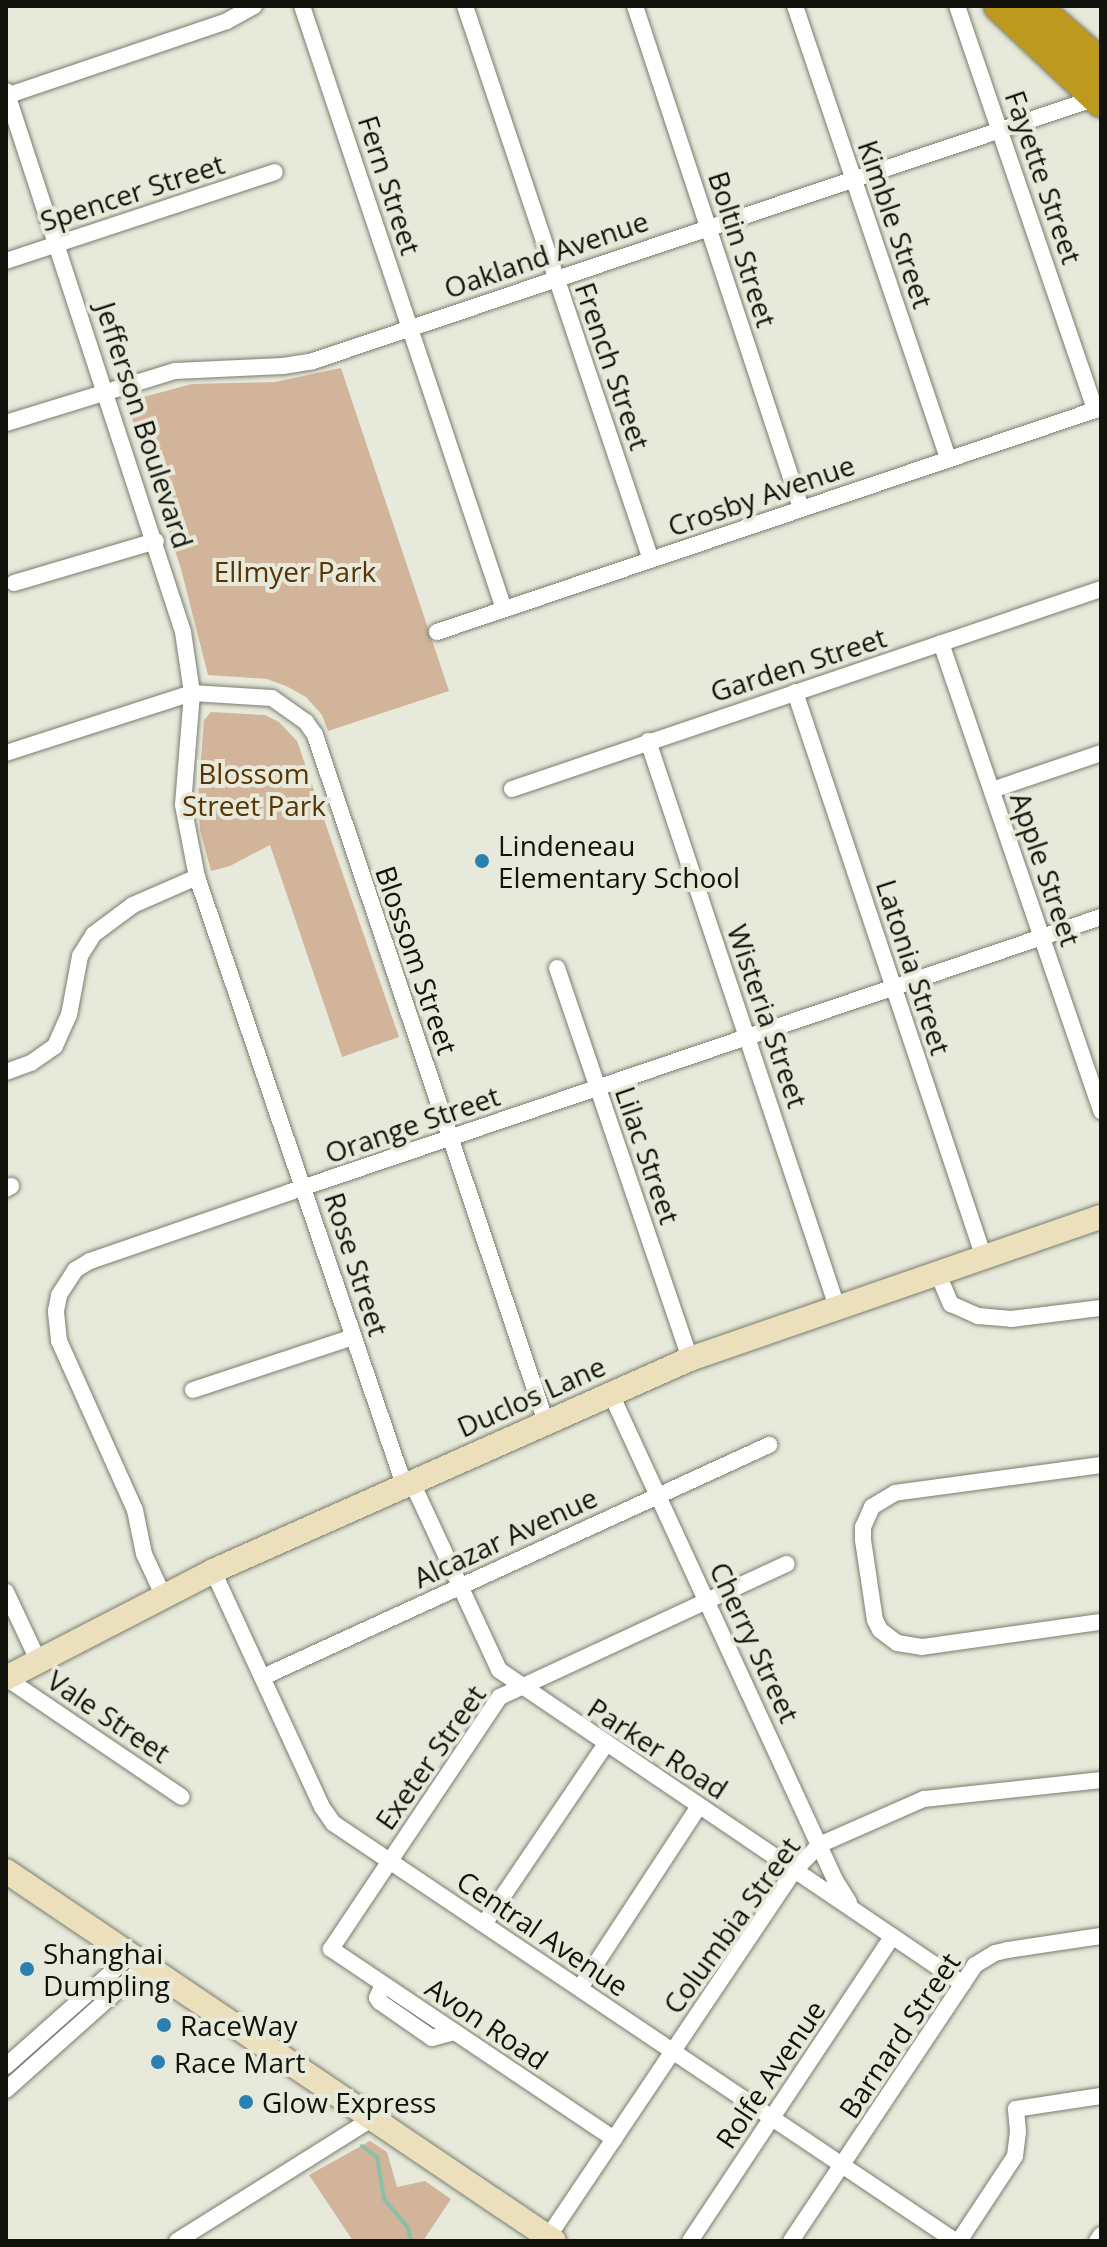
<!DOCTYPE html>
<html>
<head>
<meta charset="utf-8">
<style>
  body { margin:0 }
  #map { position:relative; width:1107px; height:2247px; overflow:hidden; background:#e7eada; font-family:"Open Sans",sans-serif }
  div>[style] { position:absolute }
  .green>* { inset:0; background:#d1b49a }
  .stream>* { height:4px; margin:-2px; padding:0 2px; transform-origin:2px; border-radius:2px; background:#8ac0a7 }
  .roads { filter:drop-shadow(0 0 2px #7a7c6e) drop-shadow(0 0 2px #7a7c6e) }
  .street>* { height:16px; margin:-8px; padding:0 8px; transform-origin:8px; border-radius:8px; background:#fff }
  .secondary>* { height:24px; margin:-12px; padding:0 12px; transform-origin:12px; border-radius:12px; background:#ece0bc }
  .highway>* { height:30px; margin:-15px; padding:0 15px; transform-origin:15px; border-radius:15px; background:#be991f }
  .dots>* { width:22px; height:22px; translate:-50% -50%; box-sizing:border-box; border:4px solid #e7eada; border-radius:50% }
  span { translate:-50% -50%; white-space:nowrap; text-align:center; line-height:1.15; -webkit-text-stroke:8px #e7eada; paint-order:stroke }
  .street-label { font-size:28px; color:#12130d }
  .park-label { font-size:28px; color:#593304 }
  .poi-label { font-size:28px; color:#12130d }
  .left { translate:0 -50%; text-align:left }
  .frame { position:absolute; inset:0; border:8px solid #12130d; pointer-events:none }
</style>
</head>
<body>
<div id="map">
  <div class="green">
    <div style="clip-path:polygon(341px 368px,449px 691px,328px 731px,322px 715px,306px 697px,286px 686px,267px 679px,208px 675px,181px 569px,131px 415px,132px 400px,192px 384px,275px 382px)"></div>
    <div style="clip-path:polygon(211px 712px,265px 715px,279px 722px,297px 741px,399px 1037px,342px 1057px,270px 845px,230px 866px,211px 871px,200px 830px,198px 798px,204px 720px)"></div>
    <div style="clip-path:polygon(370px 2141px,387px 2152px,397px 2187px,425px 2181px,451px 2199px,423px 2241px,353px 2241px,309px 2175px)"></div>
  </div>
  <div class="stream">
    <div style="left:362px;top:2146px;width:19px;rotate:36deg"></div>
    <div style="left:377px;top:2157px;width:43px;rotate:80.5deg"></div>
    <div style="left:384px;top:2199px;width:38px;rotate:50deg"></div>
    <div style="left:408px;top:2228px;width:13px;rotate:77deg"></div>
  </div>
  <div class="roads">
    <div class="street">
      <div style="left:302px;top:6px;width:636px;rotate:71.48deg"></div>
      <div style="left:465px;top:6px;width:584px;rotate:71.44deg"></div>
      <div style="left:635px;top:6px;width:529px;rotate:71.7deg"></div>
      <div style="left:795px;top:6px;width:477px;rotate:71.3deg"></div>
      <div style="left:957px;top:6px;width:427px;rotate:71.1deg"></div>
      <div style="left:6px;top:91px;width:569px;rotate:71.88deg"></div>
      <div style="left:183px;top:632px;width:62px;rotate:81.6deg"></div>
      <div style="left:192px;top:693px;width:112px;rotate:94.6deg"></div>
      <div style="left:183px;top:805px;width:73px;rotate:79deg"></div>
      <div style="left:197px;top:877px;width:630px;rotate:71.19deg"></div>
      <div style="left:400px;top:1473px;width:24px;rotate:48deg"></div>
      <div style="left:416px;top:1491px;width:197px;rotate:65.1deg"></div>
      <div style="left:499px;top:1670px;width:560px;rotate:34.09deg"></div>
      <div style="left:6px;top:96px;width:233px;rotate:-18.7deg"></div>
      <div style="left:227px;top:21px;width:31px;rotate:-29deg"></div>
      <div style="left:6px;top:261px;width:283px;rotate:-18.3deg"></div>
      <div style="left:6px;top:423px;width:177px;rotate:-17.1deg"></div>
      <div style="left:175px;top:371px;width:108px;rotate:-2.7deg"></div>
      <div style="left:283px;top:366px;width:30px;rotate:-9deg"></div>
      <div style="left:313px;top:361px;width:826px;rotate:-18.57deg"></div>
      <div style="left:14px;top:583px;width:148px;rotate:-16.5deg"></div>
      <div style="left:437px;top:632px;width:701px;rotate:-18.64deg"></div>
      <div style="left:941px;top:643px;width:495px;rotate:71.1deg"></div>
      <div style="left:795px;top:692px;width:597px;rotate:71.53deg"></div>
      <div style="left:648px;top:741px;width:597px;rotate:71.53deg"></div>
      <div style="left:6px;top:753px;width:195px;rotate:-17.9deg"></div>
      <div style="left:192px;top:693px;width:80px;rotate:3.6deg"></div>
      <div style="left:272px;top:698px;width:42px;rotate:35.2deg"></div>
      <div style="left:306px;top:722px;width:16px;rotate:55deg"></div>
      <div style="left:315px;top:735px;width:725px;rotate:71.42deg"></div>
      <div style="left:512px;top:789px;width:622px;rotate:-18.76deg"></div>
      <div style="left:992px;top:790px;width:115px;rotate:-18.7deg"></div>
      <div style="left:557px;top:968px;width:413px;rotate:71.2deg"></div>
      <div style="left:6px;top:1072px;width:27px;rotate:-20deg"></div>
      <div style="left:31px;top:1063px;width:29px;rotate:-35deg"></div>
      <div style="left:55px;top:1046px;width:34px;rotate:-66deg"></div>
      <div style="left:69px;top:1015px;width:60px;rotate:-79.4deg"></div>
      <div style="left:80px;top:956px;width:26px;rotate:-58deg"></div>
      <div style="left:94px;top:934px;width:49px;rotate:-36.6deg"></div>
      <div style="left:133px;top:905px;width:70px;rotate:-23.6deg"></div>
      <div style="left:6px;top:1189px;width:6px;rotate:-31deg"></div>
      <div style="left:938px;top:1274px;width:33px;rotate:67deg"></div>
      <div style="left:951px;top:1304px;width:30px;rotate:24deg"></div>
      <div style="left:978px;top:1316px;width:33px;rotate:5deg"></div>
      <div style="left:1011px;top:1319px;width:91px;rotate:-7deg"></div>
      <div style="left:193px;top:1390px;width:169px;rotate:-18.3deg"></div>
      <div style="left:611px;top:1394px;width:535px;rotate:65.25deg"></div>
      <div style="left:835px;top:1880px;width:26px;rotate:58deg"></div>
      <div style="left:1101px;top:1465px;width:208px;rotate:172.3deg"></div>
      <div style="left:895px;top:1493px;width:27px;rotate:149deg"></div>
      <div style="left:872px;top:1507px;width:22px;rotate:114deg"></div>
      <div style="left:863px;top:1527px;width:13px;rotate:90deg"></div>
      <div style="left:863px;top:1540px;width:81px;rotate:81.5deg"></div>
      <div style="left:875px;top:1620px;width:11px;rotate:63deg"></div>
      <div style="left:880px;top:1630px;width:21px;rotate:37deg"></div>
      <div style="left:897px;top:1643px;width:25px;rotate:9deg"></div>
      <div style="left:922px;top:1647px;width:181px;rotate:-8deg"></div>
      <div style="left:213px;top:1571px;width:260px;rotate:65.2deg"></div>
      <div style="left:322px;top:1807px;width:19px;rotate:55deg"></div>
      <div style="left:333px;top:1823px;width:749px;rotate:33.9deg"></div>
      <div style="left:6px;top:1592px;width:75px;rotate:64.8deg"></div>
      <div style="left:163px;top:1595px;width:45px;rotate:-114.9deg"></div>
      <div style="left:144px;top:1554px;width:45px;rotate:-101.6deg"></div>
      <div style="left:135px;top:1510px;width:185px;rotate:-114.2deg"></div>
      <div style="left:59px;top:1341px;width:30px;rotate:-96deg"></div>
      <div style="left:56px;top:1311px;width:16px;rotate:-79deg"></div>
      <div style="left:59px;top:1295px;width:30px;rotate:-57deg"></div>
      <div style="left:75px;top:1270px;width:17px;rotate:-31deg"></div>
      <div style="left:90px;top:1261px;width:212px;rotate:-19deg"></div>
      <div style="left:290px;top:1192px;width:856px;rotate:-18.73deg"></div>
      <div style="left:263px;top:1677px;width:557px;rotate:-24.63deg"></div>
      <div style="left:6px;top:1678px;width:212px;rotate:34.1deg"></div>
      <div style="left:484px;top:1924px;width:217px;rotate:-55.9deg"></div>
      <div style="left:383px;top:1984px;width:15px;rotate:113deg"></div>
      <div style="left:377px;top:1998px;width:5px;rotate:53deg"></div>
      <div style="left:380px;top:2002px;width:63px;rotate:34.7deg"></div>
      <div style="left:432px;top:2038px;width:23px;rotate:-15deg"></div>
      <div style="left:580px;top:1988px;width:217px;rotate:-56.8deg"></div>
      <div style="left:6px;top:2066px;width:167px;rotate:-41.6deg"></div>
      <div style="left:6px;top:2090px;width:188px;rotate:-41.8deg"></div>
      <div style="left:614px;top:2139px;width:341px;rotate:-146.1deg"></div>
      <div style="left:331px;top:1949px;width:303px;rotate:-56.2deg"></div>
      <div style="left:500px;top:1697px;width:316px;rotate:-24.9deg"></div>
      <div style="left:548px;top:2237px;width:442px;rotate:-56.1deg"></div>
      <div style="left:795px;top:1870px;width:35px;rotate:-46deg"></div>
      <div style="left:819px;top:1845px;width:115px;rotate:-23.7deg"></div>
      <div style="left:924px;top:1799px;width:178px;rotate:-6.1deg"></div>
      <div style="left:177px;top:2241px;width:231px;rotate:-32.1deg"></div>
      <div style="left:690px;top:2241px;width:366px;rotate:-56.4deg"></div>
      <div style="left:791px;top:2241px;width:332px;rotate:-56.3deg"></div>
      <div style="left:975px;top:1965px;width:23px;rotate:-31deg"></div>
      <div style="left:995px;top:1953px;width:13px;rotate:-13deg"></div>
      <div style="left:1008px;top:1950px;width:94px;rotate:-8.6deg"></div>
      <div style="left:959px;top:2241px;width:102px;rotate:-56.6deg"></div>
      <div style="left:1015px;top:2156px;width:24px;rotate:-83deg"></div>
      <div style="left:1018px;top:2132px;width:23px;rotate:-95deg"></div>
      <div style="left:1016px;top:2109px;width:86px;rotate:-8.7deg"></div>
      <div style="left:1097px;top:2241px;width:7px;rotate:-56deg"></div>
    </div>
    <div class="secondary">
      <div style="left:6px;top:1678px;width:233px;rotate:-27.3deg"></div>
      <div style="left:213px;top:1571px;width:522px;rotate:-23.96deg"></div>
      <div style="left:690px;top:1359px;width:435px;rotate:-19.1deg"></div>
      <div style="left:6px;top:1871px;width:661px;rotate:34.03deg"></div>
    </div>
    <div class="highway">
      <div style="left:999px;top:6px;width:140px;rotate:43.3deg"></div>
      <div style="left:1035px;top:6px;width:88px;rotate:41.3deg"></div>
    </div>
  </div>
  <div class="dots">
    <div style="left:482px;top:861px;background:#2b80af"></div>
    <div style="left:27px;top:1969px;background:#2b80af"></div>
    <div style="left:164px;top:2025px;background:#2b80af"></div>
    <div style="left:158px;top:2062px;background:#2b80af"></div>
    <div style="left:246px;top:2102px;background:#2b80af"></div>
  </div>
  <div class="street-label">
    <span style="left:1044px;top:177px;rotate:71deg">Fayette Street</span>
    <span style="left:390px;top:185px;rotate:72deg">Fern Street</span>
    <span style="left:132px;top:192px;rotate:-18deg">Spencer Street</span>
    <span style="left:896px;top:224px;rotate:71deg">Kimble Street</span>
    <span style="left:743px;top:249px;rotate:72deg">Boltin Street</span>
    <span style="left:546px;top:254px;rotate:-19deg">Oakland Avenue</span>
    <span style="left:613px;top:366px;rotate:71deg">French Street</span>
    <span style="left:145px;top:425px;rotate:72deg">Jefferson Boulevard</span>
    <span style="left:761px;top:495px;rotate:-19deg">Crosby Avenue</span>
    <span style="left:798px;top:664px;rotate:-18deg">Garden Street</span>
    <span style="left:1046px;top:869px;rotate:71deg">Apple Street</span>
    <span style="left:417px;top:960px;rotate:71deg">Blossom Street</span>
    <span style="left:914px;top:967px;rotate:72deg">Latonia Street</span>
    <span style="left:768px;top:1016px;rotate:71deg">Wisteria Street</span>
    <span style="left:412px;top:1124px;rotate:-19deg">Orange Street</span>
    <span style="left:648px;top:1155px;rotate:71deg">Lilac Street</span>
    <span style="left:357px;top:1264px;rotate:72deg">Rose Street</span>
    <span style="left:531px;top:1396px;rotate:-24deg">Duclos Lane</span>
    <span style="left:505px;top:1537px;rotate:-25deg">Alcazar Avenue</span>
    <span style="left:755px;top:1642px;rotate:65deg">Cherry Street</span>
    <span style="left:109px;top:1716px;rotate:34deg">Vale Street</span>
    <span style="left:658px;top:1748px;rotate:33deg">Parker Road</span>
    <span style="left:430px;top:1757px;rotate:-55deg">Exeter Street</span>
    <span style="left:731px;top:1925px;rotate:-54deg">Columbia Street</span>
    <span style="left:543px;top:1933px;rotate:34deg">Central Avenue</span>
    <span style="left:487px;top:2023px;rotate:34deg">Avon Road</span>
    <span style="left:899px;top:2035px;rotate:-56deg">Barnard Street</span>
    <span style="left:770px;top:2074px;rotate:-56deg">Rolfe Avenue</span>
  </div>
  <div class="park-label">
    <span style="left:295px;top:571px">Ellmyer Park</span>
    <span style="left:254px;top:789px">Blossom<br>Street Park</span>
  </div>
  <div class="poi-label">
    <span class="left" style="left:498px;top:861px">Lindeneau<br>Elementary School</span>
    <span class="left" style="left:43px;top:1969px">Shanghai<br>Dumpling</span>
    <span class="left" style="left:180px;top:2025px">RaceWay</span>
    <span class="left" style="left:174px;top:2062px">Race Mart</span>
    <span class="left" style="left:262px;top:2102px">Glow Express</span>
  </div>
  <div class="frame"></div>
</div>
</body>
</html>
